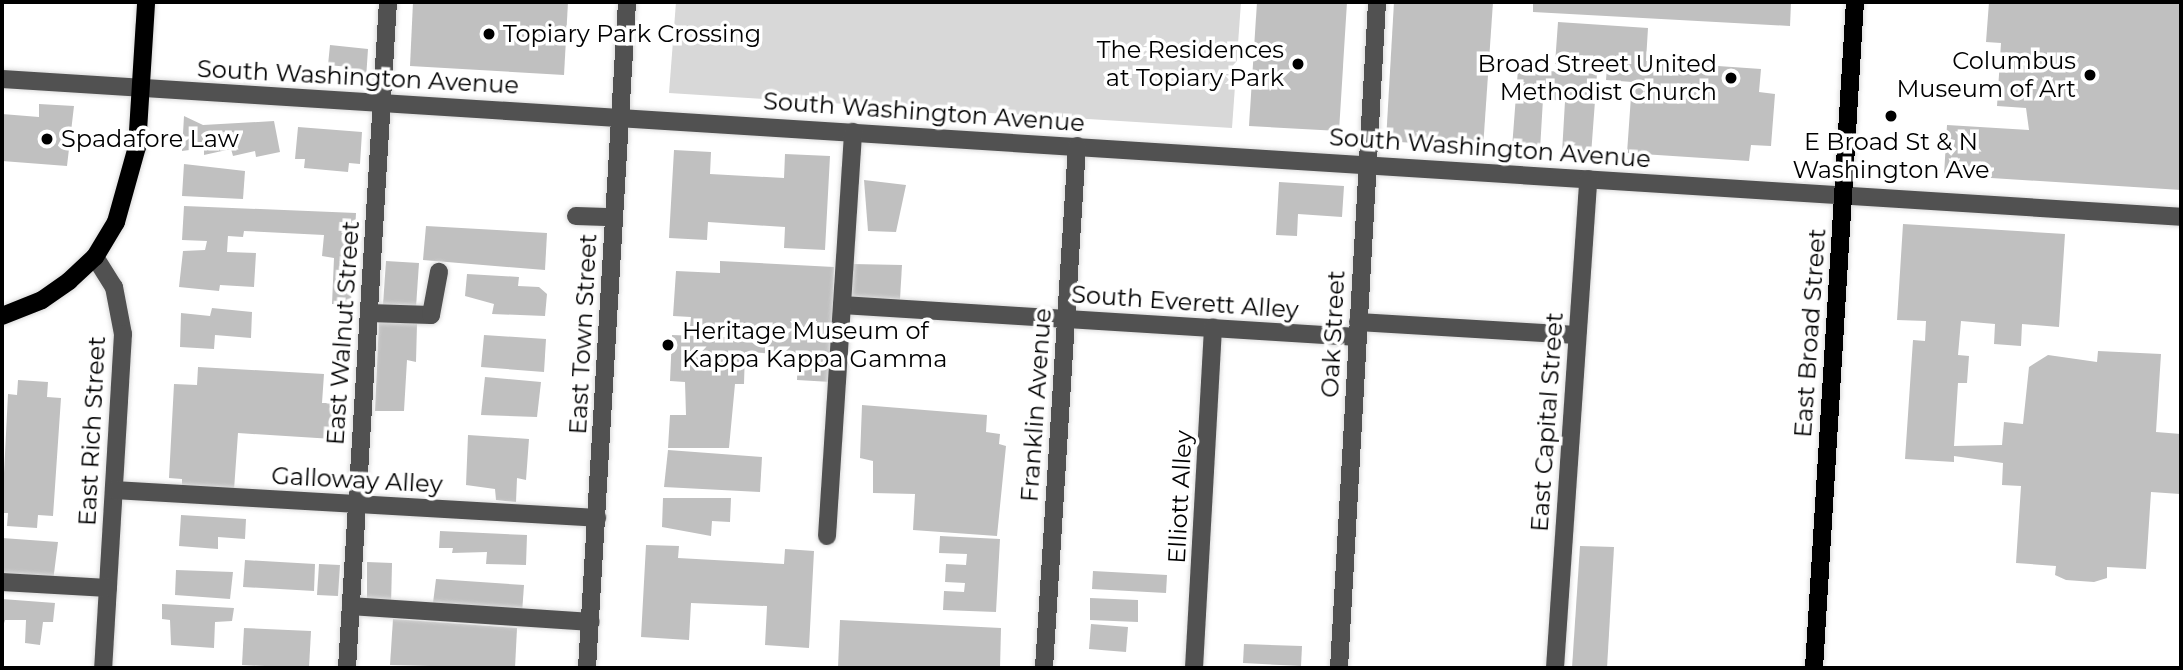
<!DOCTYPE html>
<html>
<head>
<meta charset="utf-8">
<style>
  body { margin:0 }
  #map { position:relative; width:2183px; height:670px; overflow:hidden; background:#fff; font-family:Montserrat,sans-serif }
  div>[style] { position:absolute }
  .green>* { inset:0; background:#d8d8d8 }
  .building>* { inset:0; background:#c0c0c0 }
  .roads { filter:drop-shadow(0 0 2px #dbdbdb) drop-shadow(0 0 2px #dbdbdb) }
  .minor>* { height:18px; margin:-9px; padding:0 9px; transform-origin:9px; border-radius:9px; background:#515151 }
  .major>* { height:18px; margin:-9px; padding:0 9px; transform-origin:9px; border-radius:9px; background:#000 }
  .dots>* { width:19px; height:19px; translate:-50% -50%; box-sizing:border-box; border:4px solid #fff; border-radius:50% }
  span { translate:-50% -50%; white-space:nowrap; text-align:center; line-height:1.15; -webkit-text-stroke:7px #fff; paint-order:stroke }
  .poi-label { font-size:24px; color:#000 }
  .left { translate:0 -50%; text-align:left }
  .right { translate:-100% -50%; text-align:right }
  .street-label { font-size:24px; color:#000 }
  .frame { position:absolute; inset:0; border:4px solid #000; pointer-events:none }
</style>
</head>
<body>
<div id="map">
  <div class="green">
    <div style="clip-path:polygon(676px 2px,1241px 2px,1232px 128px,669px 93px)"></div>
  </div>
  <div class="building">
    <div style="clip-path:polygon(413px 2px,568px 2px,564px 75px,410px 66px)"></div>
    <div style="clip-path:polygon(1257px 2px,1347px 2px,1339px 131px,1249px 126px)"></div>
    <div style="clip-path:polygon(1394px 2px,1493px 2px,1483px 148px,1386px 141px)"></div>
    <div style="clip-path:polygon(1533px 2px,1791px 2px,1790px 26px,1533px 12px)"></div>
    <div style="clip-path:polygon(1989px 2px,2181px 2px,2181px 190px,1944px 175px,1947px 125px,2029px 130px,2026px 108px,1997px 106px,2001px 43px,1986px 42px)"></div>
    <div style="clip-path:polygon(1558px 22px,1648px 28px,1646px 61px,1761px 69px,1759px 92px,1775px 94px,1771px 146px,1751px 145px,1749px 161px,1627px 153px,1632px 82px,1606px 80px,1607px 67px,1555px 64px)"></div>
    <div style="clip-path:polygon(330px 45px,368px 49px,366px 79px,347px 76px,349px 67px,328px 65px)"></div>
    <div style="clip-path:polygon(1518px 69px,1597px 74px,1591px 155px,1562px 153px,1565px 101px,1543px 99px,1540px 150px,1512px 148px)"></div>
    <div style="clip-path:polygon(39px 104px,74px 106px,67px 166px,2px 161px,2px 114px,39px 117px)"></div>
    <div style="clip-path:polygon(184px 116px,203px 125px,274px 121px,280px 152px,256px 157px,255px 151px,233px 156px,231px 149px,204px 155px,204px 148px,182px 151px)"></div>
    <div style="clip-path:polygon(298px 127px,362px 132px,360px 164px,349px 163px,348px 172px,304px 168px,305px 159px,295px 159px)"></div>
    <div style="clip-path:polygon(674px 150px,711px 152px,710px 174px,784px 178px,785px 154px,830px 156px,825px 250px,784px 248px,785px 227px,708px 222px,707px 240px,669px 238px)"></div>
    <div style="clip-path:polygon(184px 164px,245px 171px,243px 199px,182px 196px)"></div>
    <div style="clip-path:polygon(864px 180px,906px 185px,896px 232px,868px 231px)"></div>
    <div style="clip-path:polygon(1279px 182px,1344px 186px,1342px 217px,1298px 214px,1297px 236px,1276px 235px)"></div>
    <div style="clip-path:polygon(184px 206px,356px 213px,351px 305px,332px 304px,334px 258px,322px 256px,324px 235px,244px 231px,243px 237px,228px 236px,227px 252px,256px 253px,254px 287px,220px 285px,219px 291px,179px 287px,183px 251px,205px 250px,207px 241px,182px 240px)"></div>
    <div style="clip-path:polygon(1903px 224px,2065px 234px,2059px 327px,2022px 324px,2021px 346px,1994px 344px,1995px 324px,1961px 321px,1958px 355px,1969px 356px,1967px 383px,1958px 383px,1954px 446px,2002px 445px,2004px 422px,2023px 424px,2029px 367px,2048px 355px,2097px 362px,2098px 351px,2161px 354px,2156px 432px,2181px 434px,2180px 494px,2151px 492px,2146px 569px,2107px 567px,2107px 578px,2094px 582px,2066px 580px,2055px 575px,2056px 566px,2016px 563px,2021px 486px,2002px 485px,2003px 463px,1954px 456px,1954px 462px,1905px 459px,1913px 340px,1925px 341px,1926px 321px,1897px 320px)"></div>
    <div style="clip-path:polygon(426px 226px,547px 233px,545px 270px,423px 260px)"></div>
    <div style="clip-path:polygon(386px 261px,419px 263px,416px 307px,383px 305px)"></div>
    <div style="clip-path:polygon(720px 261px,834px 267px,831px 382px,797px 380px,798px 355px,745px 352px,744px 384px,735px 384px,729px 448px,668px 448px,670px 415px,686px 415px,685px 382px,670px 381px,672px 335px,778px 339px,778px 330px,690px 327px,691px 317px,673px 316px,676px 271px,720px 273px)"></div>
    <div style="clip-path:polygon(852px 264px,902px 265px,900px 299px,852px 298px)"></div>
    <div style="clip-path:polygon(467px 274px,519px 277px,518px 286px,539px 287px,547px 294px,545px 316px,492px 314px,494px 304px,465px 296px)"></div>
    <div style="clip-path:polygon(212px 308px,252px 312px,251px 338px,215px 335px,214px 349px,180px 347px,181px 313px,210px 316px)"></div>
    <div style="clip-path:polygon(379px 321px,417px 324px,416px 362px,407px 360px,404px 411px,375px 411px)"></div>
    <div style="clip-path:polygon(484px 335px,546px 339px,544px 372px,481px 367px)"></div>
    <div style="clip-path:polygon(198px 367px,324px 374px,322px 403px,335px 403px,333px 439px,238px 433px,234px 490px,182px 487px,182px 479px,169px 478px,174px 384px,197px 385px)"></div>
    <div style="clip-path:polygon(485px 377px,541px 382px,537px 417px,481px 415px)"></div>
    <div style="clip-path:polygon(18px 380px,48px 382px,47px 397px,61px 398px,53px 516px,38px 515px,37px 528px,7px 526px,8px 513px,2px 513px,8px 394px,17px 395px)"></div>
    <div style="clip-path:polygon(862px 405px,987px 415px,986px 432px,1000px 434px,999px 444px,1006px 446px,997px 536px,913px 530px,915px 494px,873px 493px,873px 461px,860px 458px)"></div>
    <div style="clip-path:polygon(468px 435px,529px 439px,526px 480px,517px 478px,516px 502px,496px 500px,495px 489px,466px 485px)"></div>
    <div style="clip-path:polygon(668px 450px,762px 457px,760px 492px,664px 487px)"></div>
    <div style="clip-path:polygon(663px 498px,731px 498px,730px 522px,712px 521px,711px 536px,662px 527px)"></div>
    <div style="clip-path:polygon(181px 515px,246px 519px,245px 539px,218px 537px,218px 549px,179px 546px)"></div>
    <div style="clip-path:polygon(440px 531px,527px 535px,526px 565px,486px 564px,487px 552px,452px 553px,453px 548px,439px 548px)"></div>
    <div style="clip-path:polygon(940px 536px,1000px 539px,996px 612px,943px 610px,944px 591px,964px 592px,965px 583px,945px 582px,946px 564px,966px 565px,967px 554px,939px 553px)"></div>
    <div style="clip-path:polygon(2px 538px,58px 542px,53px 581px,2px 578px)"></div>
    <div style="clip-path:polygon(646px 545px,679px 546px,678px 558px,784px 564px,785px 549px,814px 551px,809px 648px,765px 645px,767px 606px,691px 603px,689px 640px,641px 637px)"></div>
    <div style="clip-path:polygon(1580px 546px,1614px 547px,1607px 668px,1572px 668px)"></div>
    <div style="clip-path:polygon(245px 560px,315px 564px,314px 591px,243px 587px)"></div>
    <div style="clip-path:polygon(367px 562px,392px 563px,391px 606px,367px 606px)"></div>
    <div style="clip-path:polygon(319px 564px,340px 565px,338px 596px,317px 595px)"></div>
    <div style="clip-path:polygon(176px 570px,233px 572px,230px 599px,175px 595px)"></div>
    <div style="clip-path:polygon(1093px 571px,1167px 575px,1166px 593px,1092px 589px)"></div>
    <div style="clip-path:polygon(436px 579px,524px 585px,522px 613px,433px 603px)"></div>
    <div style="clip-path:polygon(1090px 598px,1138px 600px,1138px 622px,1090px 620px)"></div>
    <div style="clip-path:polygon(2px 599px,55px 603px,53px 622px,43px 622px,40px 645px,25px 643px,26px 620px,5px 620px,2px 630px)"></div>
    <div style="clip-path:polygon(162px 604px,234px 608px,232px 621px,215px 622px,214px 648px,171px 645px,170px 620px,162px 619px)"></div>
    <div style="clip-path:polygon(393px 619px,517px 628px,515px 668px,390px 665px)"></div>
    <div style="clip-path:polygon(840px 620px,1001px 628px,1000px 668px,838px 668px)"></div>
    <div style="clip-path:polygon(1091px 624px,1128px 627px,1126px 652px,1089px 649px)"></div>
    <div style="clip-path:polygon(244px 628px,311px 631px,309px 668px,242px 665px)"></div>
    <div style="clip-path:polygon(1244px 644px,1302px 646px,1301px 666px,1243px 663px)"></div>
  </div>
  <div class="roads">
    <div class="minor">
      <div style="left:2px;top:79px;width:2183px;rotate:3.62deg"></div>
      <div style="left:576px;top:216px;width:38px;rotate:2deg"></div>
      <div style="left:95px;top:257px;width:36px;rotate:58deg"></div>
      <div style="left:114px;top:287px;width:48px;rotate:79.2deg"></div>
      <div style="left:123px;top:334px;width:335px;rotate:93.4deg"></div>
      <div style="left:842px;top:305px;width:516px;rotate:3.56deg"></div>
      <div style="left:369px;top:313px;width:62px;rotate:1.8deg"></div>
      <div style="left:431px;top:315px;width:44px;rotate:-79.5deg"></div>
      <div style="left:1358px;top:322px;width:219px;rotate:3.4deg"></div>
      <div style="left:114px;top:490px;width:484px;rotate:3.3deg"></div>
      <div style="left:827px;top:536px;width:405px;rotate:-86.3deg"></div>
      <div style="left:2px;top:582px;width:106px;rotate:3.2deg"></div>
      <div style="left:351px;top:606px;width:240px;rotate:3.8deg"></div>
      <div style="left:347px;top:668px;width:667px;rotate:-86.48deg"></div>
      <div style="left:587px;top:668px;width:667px;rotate:-86.56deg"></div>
      <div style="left:1044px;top:668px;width:523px;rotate:-86.38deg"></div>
      <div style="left:1194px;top:668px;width:341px;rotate:-86.8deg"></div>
      <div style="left:1339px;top:668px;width:667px;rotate:-86.73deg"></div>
      <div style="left:1555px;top:668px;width:490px;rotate:-86.1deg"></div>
    </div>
    <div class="major">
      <div style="left:2px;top:316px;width:43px;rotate:-21.8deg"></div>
      <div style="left:42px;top:300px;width:33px;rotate:-35deg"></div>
      <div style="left:69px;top:281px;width:35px;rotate:-43deg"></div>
      <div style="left:95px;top:257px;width:41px;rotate:-59deg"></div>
      <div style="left:116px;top:222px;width:78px;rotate:-74.4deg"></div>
      <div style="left:137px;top:147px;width:145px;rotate:-86.4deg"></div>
      <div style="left:1814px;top:668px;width:667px;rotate:-86.48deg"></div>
    </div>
  </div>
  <div class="dots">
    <div style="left:489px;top:34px;background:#000"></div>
    <div style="left:1298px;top:64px;background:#000"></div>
    <div style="left:2090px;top:75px;background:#000"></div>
    <div style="left:1731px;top:78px;background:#000"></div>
    <div style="left:1891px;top:116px;background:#000"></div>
    <div style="left:47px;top:139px;background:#000"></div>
    <div style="left:668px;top:345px;background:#000"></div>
  </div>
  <div class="poi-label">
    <span class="left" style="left:503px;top:34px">Topiary Park Crossing</span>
    <span class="right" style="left:1284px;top:64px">The Residences<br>at Topiary Park</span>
    <span class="right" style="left:2076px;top:75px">Columbus<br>Museum of Art</span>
    <span class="right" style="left:1717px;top:78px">Broad Street United<br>Methodist Church</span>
    <span class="left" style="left:61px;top:139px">Spadafore Law</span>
    <span style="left:1891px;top:156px">E Broad St &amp; N<br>Washington Ave</span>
    <span class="left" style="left:682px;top:345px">Heritage Museum of<br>Kappa Kappa Gamma</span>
  </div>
  <div class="street-label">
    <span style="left:358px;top:77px;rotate:3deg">South Washington Avenue</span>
    <span style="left:924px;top:112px;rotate:4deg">South Washington Avenue</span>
    <span style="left:1490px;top:148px;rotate:4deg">South Washington Avenue</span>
    <span style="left:1185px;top:302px;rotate:4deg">South Everett Alley</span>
    <span style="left:343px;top:333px;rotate:-86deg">East Walnut Street</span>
    <span style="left:1810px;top:333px;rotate:-86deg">East Broad Street</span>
    <span style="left:583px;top:334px;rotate:-87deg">East Town Street</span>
    <span style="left:1333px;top:334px;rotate:-87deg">Oak Street</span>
    <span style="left:1036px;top:405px;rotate:-86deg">Franklin Avenue</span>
    <span style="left:1547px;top:422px;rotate:-86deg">East Capital Street</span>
    <span style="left:92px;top:431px;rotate:-87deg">East Rich Street</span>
    <span style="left:357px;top:480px;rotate:3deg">Galloway Alley</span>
    <span style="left:1180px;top:497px;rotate:-87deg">Elliott Alley</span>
  </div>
  <div class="frame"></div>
</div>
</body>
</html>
